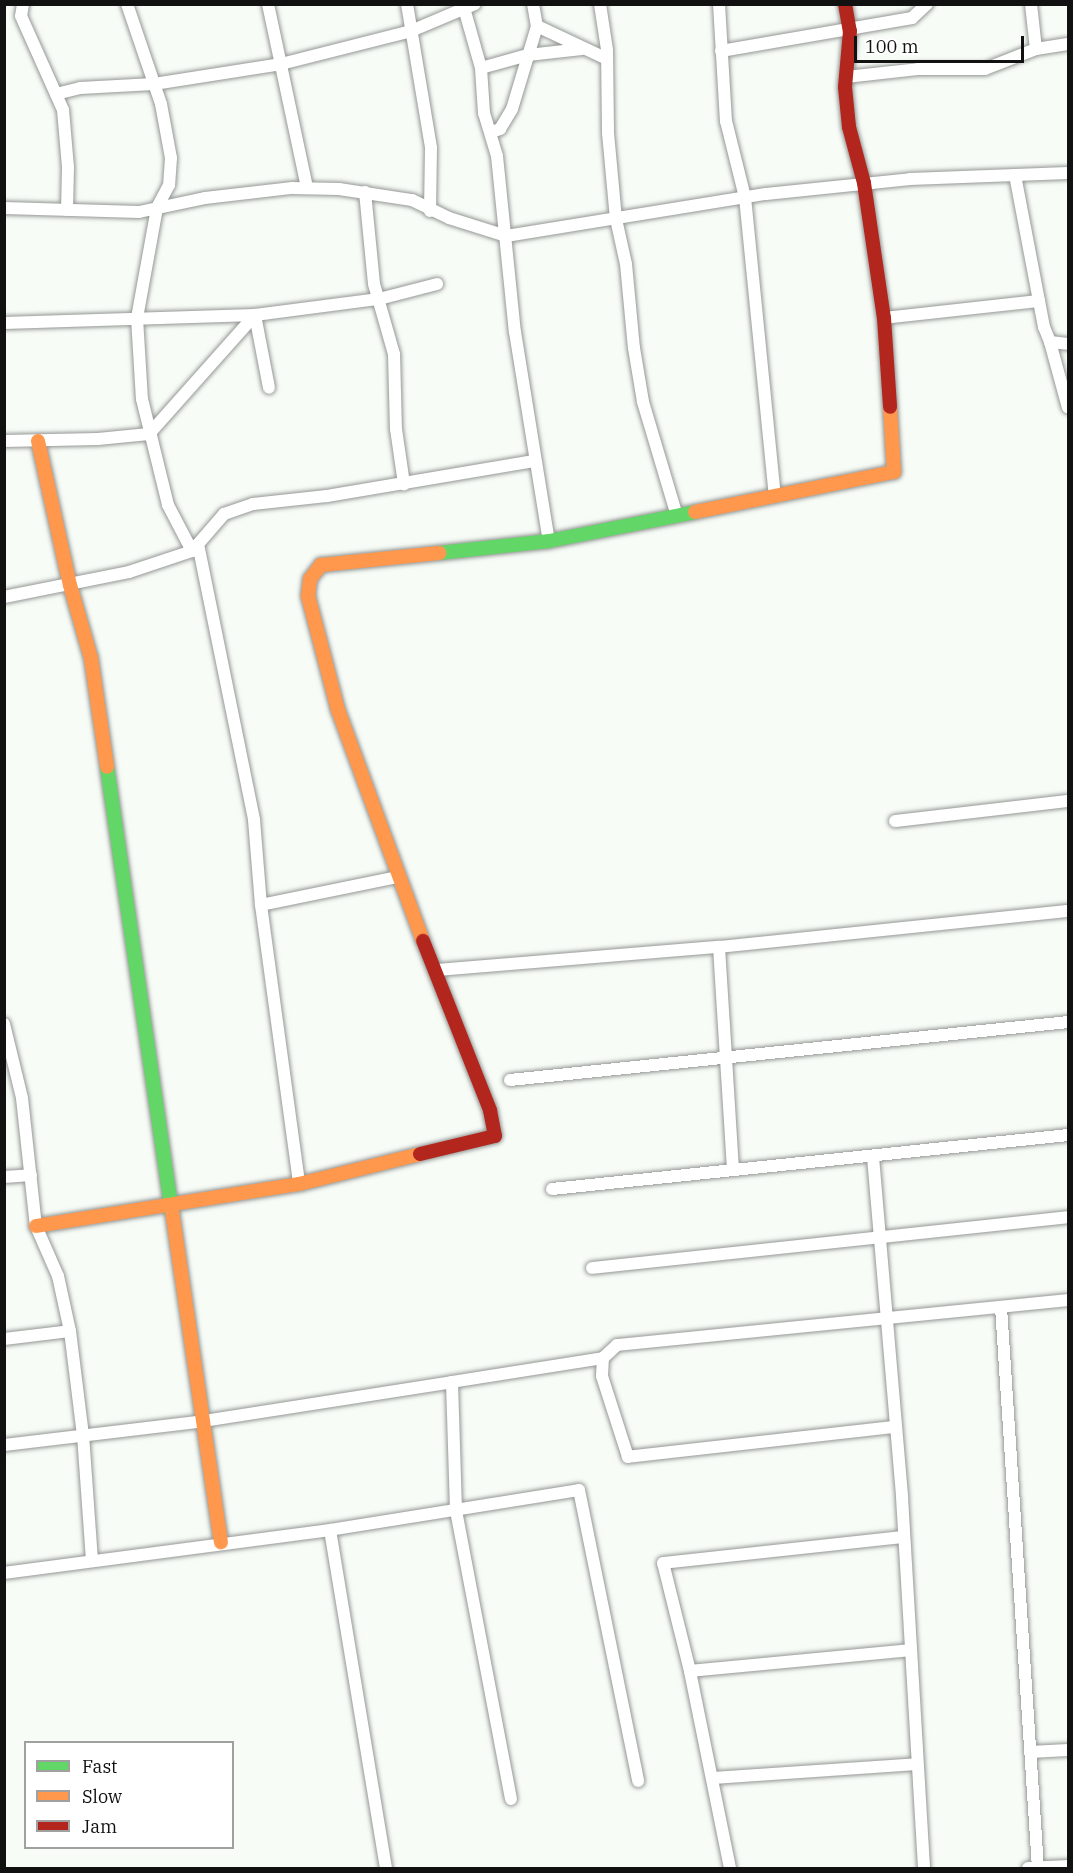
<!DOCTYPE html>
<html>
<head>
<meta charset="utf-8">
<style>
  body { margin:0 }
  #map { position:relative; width:1073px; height:1873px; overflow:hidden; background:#f7fcf7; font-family:"IBM Plex Serif",serif }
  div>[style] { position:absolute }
  .roads { filter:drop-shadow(0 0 2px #959795) drop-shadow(0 0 2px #959795) }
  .street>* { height:12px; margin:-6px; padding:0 6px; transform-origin:6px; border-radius:6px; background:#fefffe }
  .fast>* { height:14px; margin:-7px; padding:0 7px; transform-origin:7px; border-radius:7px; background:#63d668 }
  .slow>* { height:14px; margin:-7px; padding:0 7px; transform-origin:7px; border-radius:7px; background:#ff974d }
  .jam>* { height:14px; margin:-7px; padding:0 7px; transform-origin:7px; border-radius:7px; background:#b3261e }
  span { translate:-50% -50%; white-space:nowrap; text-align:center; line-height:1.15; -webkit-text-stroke:6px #fff; paint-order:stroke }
  .frame { position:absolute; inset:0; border:6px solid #111; pointer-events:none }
  .legend { position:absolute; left:24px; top:1741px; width:210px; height:108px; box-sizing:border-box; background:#fff; border:2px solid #a0a0a0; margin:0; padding:8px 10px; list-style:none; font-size:18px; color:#111 }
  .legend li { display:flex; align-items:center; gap:12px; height:30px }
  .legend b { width:30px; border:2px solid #a0a0a0 }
  .scale { position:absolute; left:854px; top:36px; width:170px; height:27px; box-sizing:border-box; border:3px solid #111; border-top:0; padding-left:8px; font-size:18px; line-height:21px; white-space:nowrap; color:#111; -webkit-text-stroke:4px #fff; paint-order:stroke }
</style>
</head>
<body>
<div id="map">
  <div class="roads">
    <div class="street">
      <div style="left:23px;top:4px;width:12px;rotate:99deg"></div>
      <div style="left:21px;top:16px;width:103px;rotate:65.9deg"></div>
      <div style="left:63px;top:110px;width:57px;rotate:85deg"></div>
      <div style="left:68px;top:167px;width:43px;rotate:91.3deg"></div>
      <div style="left:127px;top:4px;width:106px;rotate:71.2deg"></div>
      <div style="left:161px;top:104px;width:55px;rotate:79.5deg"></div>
      <div style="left:171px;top:158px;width:27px;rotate:94deg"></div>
      <div style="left:169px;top:185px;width:26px;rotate:118deg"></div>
      <div style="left:157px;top:208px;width:112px;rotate:100.3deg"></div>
      <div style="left:137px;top:318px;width:81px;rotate:86.5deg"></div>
      <div style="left:142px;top:399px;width:109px;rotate:76.2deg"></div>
      <div style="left:168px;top:505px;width:52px;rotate:62.4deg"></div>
      <div style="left:268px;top:4px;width:188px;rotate:78deg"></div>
      <div style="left:407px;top:4px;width:146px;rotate:80.5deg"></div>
      <div style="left:431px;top:148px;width:63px;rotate:90.9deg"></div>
      <div style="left:533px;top:4px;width:22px;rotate:80deg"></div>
      <div style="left:537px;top:26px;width:77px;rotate:25.2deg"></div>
      <div style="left:600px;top:4px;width:47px;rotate:81.3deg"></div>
      <div style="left:607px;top:50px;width:83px;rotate:89.3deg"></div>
      <div style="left:608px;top:133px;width:86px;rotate:84.7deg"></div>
      <div style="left:616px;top:219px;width:46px;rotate:77.5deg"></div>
      <div style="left:626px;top:264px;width:84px;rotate:84.6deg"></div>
      <div style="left:634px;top:348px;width:55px;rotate:80.5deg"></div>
      <div style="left:643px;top:402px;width:119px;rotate:73.4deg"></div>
      <div style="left:719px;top:4px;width:117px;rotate:86.6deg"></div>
      <div style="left:726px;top:121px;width:78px;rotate:76deg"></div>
      <div style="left:745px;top:197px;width:300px;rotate:84.3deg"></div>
      <div style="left:1031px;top:4px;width:45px;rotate:83.7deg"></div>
      <div style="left:464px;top:8px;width:62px;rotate:74.2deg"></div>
      <div style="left:481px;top:68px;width:45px;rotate:86.2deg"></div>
      <div style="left:484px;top:113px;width:45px;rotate:73.2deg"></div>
      <div style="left:497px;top:156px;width:177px;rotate:84.2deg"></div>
      <div style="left:515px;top:332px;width:212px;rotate:80.8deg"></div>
      <div style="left:721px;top:51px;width:194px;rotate:-9.8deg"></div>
      <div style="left:912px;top:18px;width:21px;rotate:-43deg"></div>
      <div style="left:481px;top:68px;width:49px;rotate:-15.5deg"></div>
      <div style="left:528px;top:55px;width:54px;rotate:-6.3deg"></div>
      <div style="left:846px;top:77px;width:72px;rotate:-6.3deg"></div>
      <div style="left:918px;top:69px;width:67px"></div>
      <div style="left:985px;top:69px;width:55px;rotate:-21.4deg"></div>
      <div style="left:1036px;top:49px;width:32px;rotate:-9deg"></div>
      <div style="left:56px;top:94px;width:25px;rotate:-14deg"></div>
      <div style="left:80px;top:88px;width:74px;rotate:-3.1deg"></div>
      <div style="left:154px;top:84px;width:129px;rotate:-8.9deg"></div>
      <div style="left:281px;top:64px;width:134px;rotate:-14.2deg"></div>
      <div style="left:411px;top:31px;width:69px;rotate:-22.9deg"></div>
      <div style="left:492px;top:132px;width:9px;rotate:-21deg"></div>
      <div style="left:500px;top:129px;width:23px;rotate:-59deg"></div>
      <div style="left:512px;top:109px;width:87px;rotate:-73.2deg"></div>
      <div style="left:1015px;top:175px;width:155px;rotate:79.2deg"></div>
      <div style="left:1044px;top:327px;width:16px;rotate:68deg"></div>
      <div style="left:1050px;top:342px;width:18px;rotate:6deg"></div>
      <div style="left:365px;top:192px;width:92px;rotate:84.4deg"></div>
      <div style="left:374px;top:284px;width:73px;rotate:74.1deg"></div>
      <div style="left:394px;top:354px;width:75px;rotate:88.5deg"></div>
      <div style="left:396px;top:429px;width:56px;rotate:81.7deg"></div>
      <div style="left:4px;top:208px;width:135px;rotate:1.7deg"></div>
      <div style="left:139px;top:212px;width:67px;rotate:-12deg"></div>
      <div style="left:205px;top:198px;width:88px;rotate:-6.6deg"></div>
      <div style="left:292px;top:188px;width:47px;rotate:1.2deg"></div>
      <div style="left:339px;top:189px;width:74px;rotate:8.6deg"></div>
      <div style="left:412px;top:200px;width:41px;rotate:25.9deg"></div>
      <div style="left:449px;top:218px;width:60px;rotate:17.5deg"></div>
      <div style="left:506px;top:236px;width:263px;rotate:-9.2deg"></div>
      <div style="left:766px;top:194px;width:145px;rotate:-5.9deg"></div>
      <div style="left:910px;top:179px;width:158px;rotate:-2.2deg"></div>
      <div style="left:255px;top:315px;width:74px;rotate:79.1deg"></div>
      <div style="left:884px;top:318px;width:156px;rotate:-6.3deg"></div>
      <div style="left:4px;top:323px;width:251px;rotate:-1.8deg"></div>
      <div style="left:255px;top:315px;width:125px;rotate:-7.4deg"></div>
      <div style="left:379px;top:299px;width:60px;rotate:-14.5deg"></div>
      <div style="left:1050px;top:342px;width:68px;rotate:74.7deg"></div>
      <div style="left:4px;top:441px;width:94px;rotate:-1.2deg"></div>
      <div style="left:98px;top:439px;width:51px;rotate:-5.6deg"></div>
      <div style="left:149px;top:434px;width:159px;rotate:-48.3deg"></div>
      <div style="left:198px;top:544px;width:282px;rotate:78.5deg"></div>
      <div style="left:254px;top:820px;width:85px;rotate:85.3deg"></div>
      <div style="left:261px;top:905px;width:282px;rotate:82.2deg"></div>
      <div style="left:4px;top:597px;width:127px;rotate:-11.3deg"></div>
      <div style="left:129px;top:572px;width:66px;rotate:-18.4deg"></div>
      <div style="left:192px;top:551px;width:49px;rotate:-49.1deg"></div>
      <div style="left:224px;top:514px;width:31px;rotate:-19deg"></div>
      <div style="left:253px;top:504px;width:74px;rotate:-6.2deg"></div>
      <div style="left:327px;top:496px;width:210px;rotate:-9.6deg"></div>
      <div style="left:895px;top:821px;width:174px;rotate:-6.6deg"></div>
      <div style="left:261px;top:905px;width:139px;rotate:-11.6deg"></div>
      <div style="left:719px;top:947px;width:222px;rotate:86.4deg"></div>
      <div style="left:437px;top:970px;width:283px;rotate:-4.7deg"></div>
      <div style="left:719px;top:947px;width:351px;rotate:-5.9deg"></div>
      <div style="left:4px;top:1024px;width:76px;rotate:76.3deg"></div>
      <div style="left:22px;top:1098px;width:129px;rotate:83.8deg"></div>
      <div style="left:36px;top:1226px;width:55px;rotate:66.3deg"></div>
      <div style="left:58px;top:1276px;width:56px;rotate:77.7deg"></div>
      <div style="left:70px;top:1331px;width:105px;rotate:82.9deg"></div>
      <div style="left:83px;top:1435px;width:126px;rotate:85.9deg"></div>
      <div style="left:510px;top:1080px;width:561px;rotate:-5.93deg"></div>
      <div style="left:873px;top:1157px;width:341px;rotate:85.1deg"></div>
      <div style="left:902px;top:1497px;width:372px;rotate:86.6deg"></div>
      <div style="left:4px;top:1177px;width:27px;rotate:-4deg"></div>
      <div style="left:552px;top:1189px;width:519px;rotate:-5.97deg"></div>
      <div style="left:592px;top:1268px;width:479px;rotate:-6.1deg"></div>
      <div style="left:1001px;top:1307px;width:562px;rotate:86.23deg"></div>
      <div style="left:4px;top:1339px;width:66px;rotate:-6.9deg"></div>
      <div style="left:894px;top:1427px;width:268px;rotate:173.6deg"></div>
      <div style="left:628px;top:1457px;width:85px;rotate:-107.8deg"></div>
      <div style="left:602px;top:1376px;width:18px;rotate:-87deg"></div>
      <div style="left:603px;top:1358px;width:19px;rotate:-43deg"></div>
      <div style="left:617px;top:1345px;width:453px;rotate:-5.7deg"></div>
      <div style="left:4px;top:1445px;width:201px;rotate:-6.8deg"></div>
      <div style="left:204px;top:1421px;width:251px;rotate:-8.9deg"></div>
      <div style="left:330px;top:1530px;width:252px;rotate:-9.1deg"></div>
      <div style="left:579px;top:1490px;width:297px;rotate:78.5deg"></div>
      <div style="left:4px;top:1573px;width:329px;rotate:-7.5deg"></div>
      <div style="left:330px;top:1530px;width:343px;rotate:80.6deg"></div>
      <div style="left:690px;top:1671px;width:222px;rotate:-5.4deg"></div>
      <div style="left:1030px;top:1752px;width:38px;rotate:-3deg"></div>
      <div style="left:713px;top:1778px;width:204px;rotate:-3.9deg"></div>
      <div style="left:511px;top:1799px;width:294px;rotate:-100.8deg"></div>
      <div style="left:456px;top:1510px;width:128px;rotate:-91.8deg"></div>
      <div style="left:452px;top:1382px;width:153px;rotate:-9deg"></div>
      <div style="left:730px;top:1868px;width:201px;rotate:-101.5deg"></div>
      <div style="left:690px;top:1671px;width:111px;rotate:-104deg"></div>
      <div style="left:663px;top:1563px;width:242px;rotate:-6.2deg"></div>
      <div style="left:1028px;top:1868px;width:40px;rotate:-2.9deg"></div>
    </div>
    <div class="fast">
      <div style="left:439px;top:553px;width:111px;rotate:-6.2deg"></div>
      <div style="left:549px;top:541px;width:149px;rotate:-11.2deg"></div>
      <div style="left:107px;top:767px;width:449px;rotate:81.7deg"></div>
    </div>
    <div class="slow">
      <div style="left:38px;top:441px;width:148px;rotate:77.5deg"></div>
      <div style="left:70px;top:585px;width:76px;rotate:74deg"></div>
      <div style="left:91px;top:658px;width:110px;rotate:81.6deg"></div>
      <div style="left:695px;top:512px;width:203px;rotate:-11.4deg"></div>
      <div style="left:894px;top:472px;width:65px;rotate:-93.5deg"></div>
      <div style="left:423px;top:941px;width:246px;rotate:-110.2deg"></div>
      <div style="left:338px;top:710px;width:118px;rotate:-104.7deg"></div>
      <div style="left:308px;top:596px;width:17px;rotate:-83deg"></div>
      <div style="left:310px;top:579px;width:18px;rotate:-52deg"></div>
      <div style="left:321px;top:565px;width:119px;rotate:-5.8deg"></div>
      <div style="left:172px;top:1211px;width:335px;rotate:81.6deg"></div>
      <div style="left:36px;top:1226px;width:266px;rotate:-9.1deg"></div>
      <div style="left:299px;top:1184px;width:125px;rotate:-13.9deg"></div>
    </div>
    <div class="jam">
      <div style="left:845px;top:4px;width:27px;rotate:80deg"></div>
      <div style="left:850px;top:31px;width:56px;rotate:95.1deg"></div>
      <div style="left:845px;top:87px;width:40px;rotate:84.3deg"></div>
      <div style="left:849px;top:127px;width:58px;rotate:75deg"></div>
      <div style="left:864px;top:183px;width:136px;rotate:81.6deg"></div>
      <div style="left:884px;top:318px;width:89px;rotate:86.1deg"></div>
      <div style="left:420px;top:1154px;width:77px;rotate:-13.5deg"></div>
      <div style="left:495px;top:1136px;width:26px;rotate:-101deg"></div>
      <div style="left:490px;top:1110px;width:182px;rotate:-111.6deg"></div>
    </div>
  </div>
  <div class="frame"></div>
  <ul class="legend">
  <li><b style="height:8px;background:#63d668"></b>Fast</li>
  <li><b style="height:8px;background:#ff974d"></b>Slow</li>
  <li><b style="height:8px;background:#b3261e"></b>Jam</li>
  </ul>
  <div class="scale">100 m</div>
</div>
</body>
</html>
